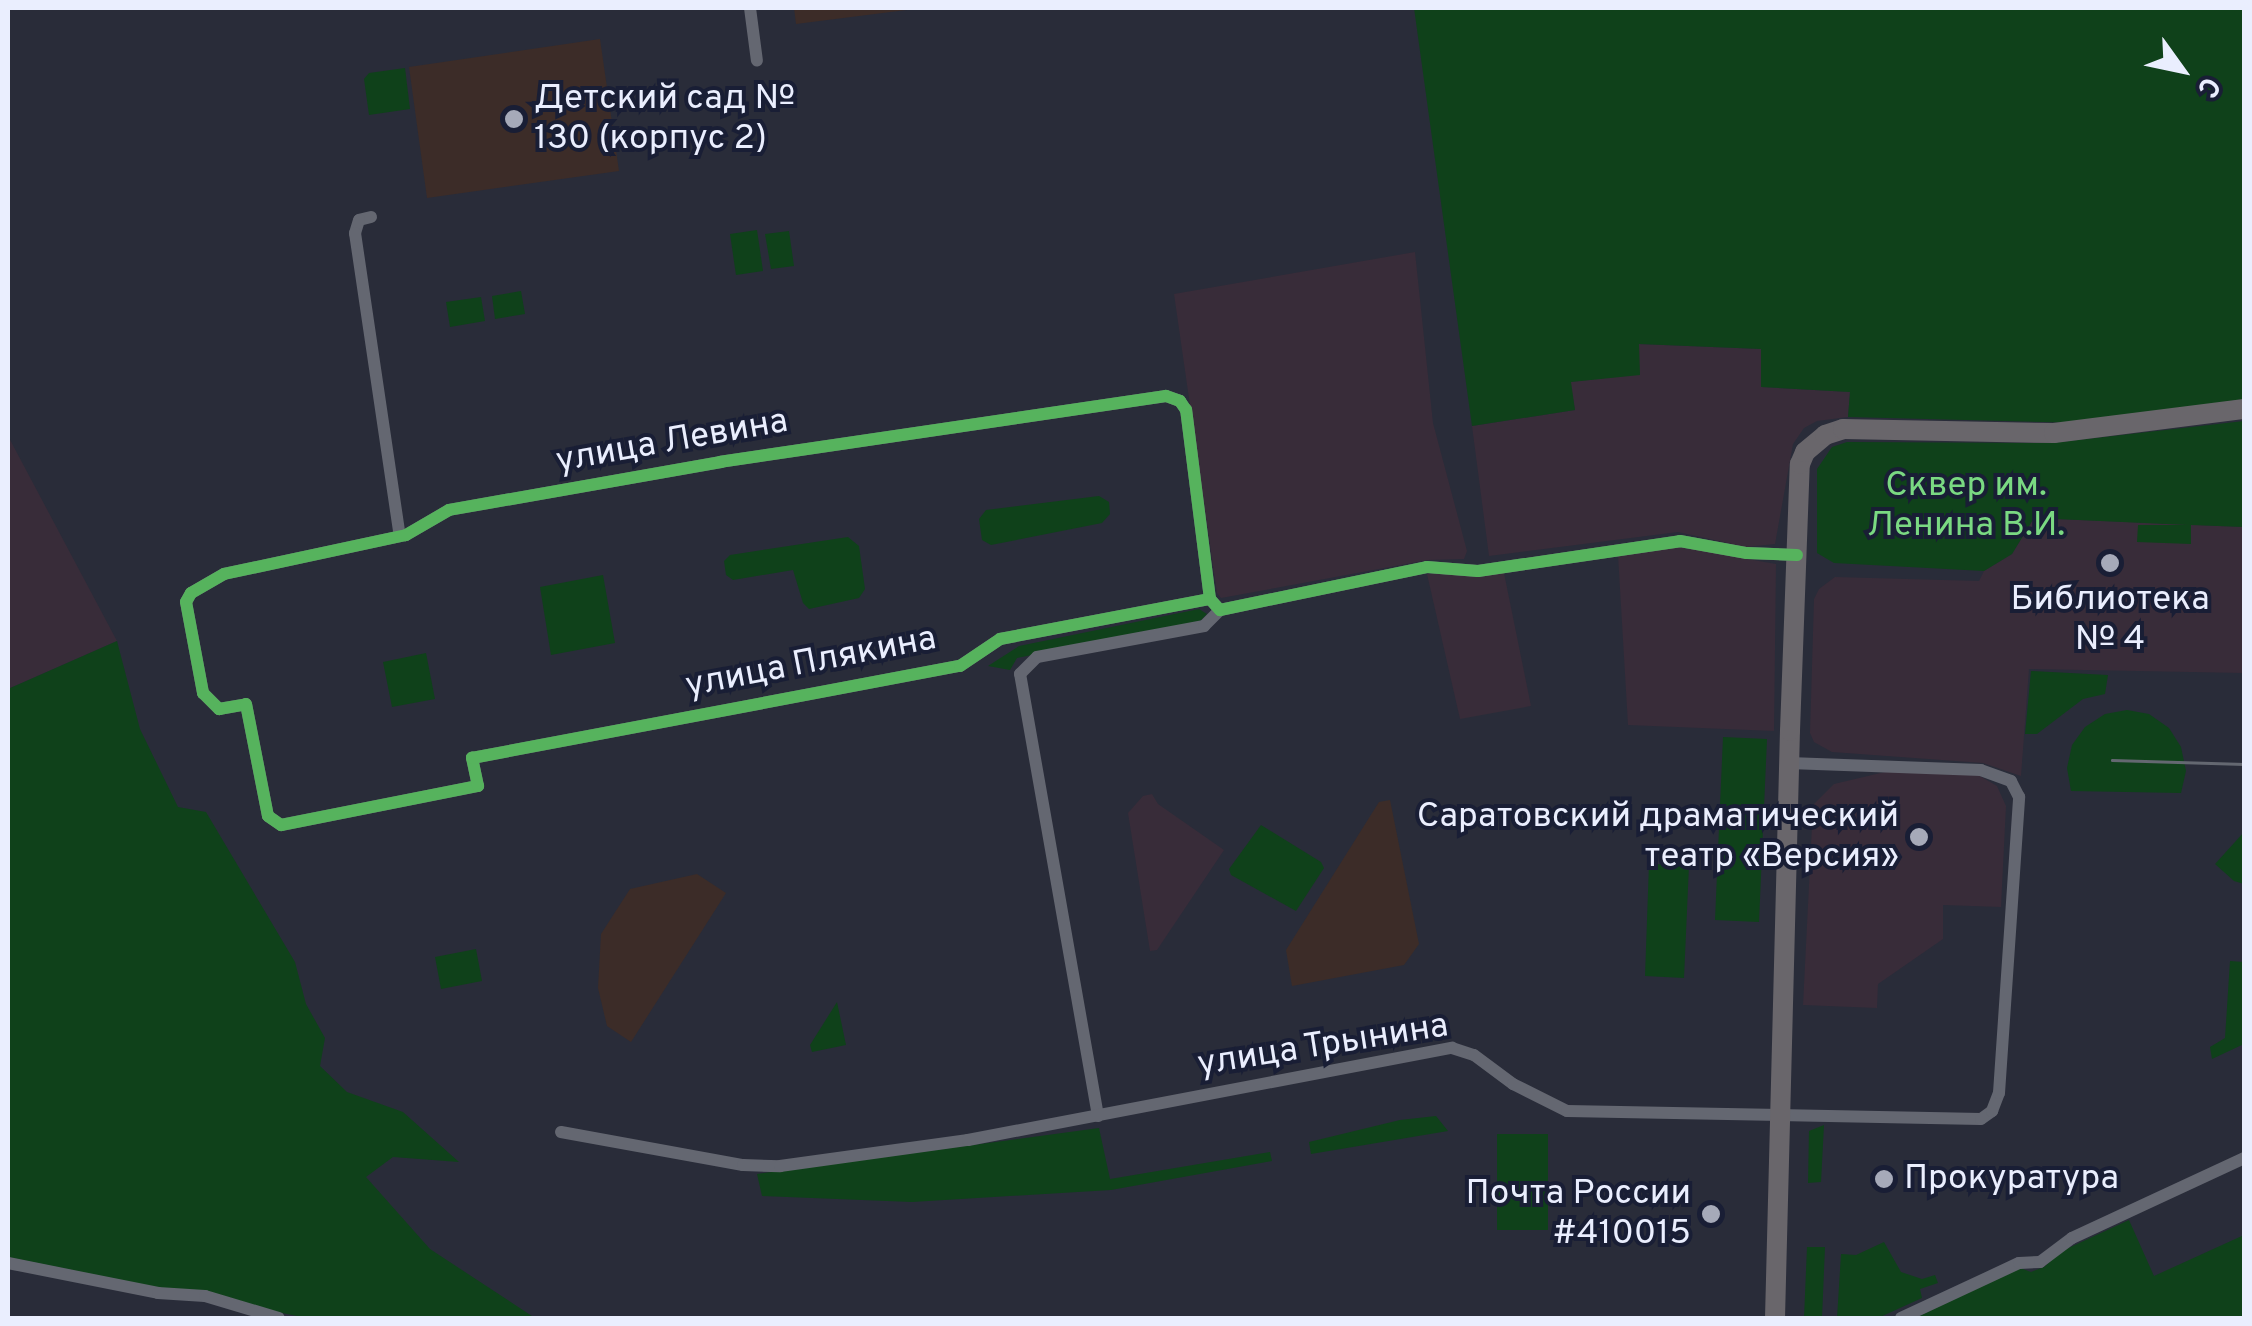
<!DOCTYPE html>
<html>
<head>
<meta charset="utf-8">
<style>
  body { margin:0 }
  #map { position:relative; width:2252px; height:1326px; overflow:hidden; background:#292c39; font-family:Overpass,sans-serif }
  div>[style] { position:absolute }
  .commercial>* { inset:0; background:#382c39 }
  .education>* { inset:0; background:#3c2c28 }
  .green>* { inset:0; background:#0f411a }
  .minor>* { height:12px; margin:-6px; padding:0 6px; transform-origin:6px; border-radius:6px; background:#646771 }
  .primary>* { height:20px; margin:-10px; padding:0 10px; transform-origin:10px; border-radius:10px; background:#69666b }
  .tram>* { height:2.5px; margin:-1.25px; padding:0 1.25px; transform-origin:1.25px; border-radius:1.25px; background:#646871 }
  .cycleway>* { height:12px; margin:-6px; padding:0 6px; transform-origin:6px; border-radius:6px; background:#56b35d }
  .dots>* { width:28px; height:28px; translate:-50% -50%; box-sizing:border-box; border:5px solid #191e35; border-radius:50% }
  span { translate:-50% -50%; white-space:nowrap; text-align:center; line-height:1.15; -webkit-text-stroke:8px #191e35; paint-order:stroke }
  .poi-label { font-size:35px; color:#eaeefe }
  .left { translate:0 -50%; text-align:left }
  .right { translate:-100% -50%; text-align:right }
  .street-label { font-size:35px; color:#eaeefe }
  .park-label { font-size:35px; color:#7ad982 }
  .frame { position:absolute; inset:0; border:10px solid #eaeefe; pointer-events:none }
  .north { position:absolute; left:2132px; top:20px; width:100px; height:100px; -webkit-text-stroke:8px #191e35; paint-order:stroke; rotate:123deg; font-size:28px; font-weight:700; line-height:40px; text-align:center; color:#eaeefe }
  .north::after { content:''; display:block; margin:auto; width:35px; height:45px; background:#eaeefe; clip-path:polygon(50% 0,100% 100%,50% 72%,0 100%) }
</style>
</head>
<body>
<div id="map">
  <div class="commercial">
    <div style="clip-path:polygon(1415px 252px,1433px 423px,1467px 551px,1464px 559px,1428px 560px,1221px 598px,1217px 593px,1174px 294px)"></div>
    <div style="clip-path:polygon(1638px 344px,1762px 349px,1762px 387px,1850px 392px,1848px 417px,1817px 421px,1804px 428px,1793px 444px,1775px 544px,1746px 547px,1678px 532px,1489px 556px,1472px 426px,1575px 410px,1570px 382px,1639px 374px)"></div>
    <div style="clip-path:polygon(8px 436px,117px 641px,8px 689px)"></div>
    <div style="clip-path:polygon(2034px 518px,2244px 527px,2244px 673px,2029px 669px,2021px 776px,1983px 763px,1832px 752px,1814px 742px,1810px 733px,1814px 599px,1819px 589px,1835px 577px,1979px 581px,1984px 571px,2012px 554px)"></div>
    <div style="clip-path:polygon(1679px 547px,1776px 564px,1774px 731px,1628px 725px,1618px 555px)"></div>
    <div style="clip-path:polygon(1504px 573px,1531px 706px,1460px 719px,1427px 574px)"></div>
    <div style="clip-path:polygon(1889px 771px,1978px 775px,1997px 786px,2006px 806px,2001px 907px,1943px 905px,1943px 939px,1878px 984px,1877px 1008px,1803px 1005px,1813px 805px,1834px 784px)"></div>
    <div style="clip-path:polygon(1152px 794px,1158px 804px,1224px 850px,1157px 950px,1150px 951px,1128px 813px,1143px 796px)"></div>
  </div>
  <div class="education">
    <div style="clip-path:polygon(794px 8px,922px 8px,796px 24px)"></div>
    <div style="clip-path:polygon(600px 39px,619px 171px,427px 198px,409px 67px)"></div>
    <div style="clip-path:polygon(1390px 800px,1419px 944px,1404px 965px,1292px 986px,1286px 950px,1379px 802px)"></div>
    <div style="clip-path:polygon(697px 874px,726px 893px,631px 1042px,607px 1026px,598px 988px,601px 934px,630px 889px)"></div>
  </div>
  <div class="green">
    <div style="clip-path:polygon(1414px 8px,2244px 8px,2244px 399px,2084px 423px,1848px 417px,1850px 392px,1761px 387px,1761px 349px,1639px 344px,1640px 375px,1571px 382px,1575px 410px,1472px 426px)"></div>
    <div style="clip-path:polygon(405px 68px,410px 109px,369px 115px,364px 79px,369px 73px)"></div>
    <div style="clip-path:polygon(757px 230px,763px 271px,736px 275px,730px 234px)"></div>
    <div style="clip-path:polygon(789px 231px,794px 266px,771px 269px,765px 234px)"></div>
    <div style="clip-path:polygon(521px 291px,525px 314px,495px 319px,492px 296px)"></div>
    <div style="clip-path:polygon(481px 297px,485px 321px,450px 327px,446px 302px)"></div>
    <div style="clip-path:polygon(2244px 421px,2244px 527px,2191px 525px,2191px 544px,2137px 542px,2138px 525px,2188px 525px,2034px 518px,2012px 554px,1984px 571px,1834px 563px,1817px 553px,1817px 469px,1832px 447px,1847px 442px,2052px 443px)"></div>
    <div style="clip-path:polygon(1099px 496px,1109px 502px,1110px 514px,1102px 523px,991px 545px,982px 540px,979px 519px,986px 510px)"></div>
    <div style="clip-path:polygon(848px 537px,859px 546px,865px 589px,859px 598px,809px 609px,803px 603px,793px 570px,733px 580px,726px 575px,724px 561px,730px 555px)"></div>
    <div style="clip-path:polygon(603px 575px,615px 643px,551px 655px,540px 587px)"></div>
    <div style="clip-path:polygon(1199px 609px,1207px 614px,1200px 621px,1017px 658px,1010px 670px,988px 666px,1019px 646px)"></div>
    <div style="clip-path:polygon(117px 641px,140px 729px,178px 807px,206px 812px,295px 962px,306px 1004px,325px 1038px,320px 1066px,347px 1092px,403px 1112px,459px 1162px,393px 1157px,366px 1177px,430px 1249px,535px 1318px,307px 1318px,8px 1257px,8px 689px)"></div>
    <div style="clip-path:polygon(426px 653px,435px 699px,392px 707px,383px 662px)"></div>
    <div style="clip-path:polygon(2031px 671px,2108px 675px,2105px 694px,2083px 699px,2037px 734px,2025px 734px)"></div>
    <div style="clip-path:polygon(2127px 710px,2149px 714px,2169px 728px,2181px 747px,2186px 771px,2181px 793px,2071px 791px,2067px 768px,2072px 745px,2085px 727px,2105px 714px)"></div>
    <div style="clip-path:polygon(1723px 737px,1767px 739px,1759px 922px,1715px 920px)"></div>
    <div style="clip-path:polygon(1261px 825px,1321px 862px,1324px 868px,1296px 911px,1231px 875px,1229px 869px)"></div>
    <div style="clip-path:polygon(2244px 832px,2244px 884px,2234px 881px,2215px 864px)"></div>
    <div style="clip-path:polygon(1649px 864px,1689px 865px,1684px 978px,1645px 976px)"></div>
    <div style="clip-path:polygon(476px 949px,482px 981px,441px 989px,435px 957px)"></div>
    <div style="clip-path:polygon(2230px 961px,2244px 962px,2244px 1044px,2212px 1059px,2210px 1047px,2225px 1038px)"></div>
    <div style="clip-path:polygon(837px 1002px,846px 1045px,812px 1052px,810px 1045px)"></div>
    <div style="clip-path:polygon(1436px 1116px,1448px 1131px,1311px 1154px,1309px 1142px,1400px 1120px)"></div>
    <div style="clip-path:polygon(1824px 1125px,1821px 1182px,1808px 1183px,1809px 1131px)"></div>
    <div style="clip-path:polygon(1099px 1128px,1110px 1179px,1270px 1152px,1272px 1161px,1111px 1190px,912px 1202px,762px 1196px,757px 1174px)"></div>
    <div style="clip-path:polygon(1497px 1134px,1548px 1134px,1548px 1230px,1497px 1230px)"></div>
    <div style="clip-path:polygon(2129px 1220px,2154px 1276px,2244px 1235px,2244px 1318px,1915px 1318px,2020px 1268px,2031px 1272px,2044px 1267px,2062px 1251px)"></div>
    <div style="clip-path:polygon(1884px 1242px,1901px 1272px,1922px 1279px,1935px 1275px,1938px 1283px,1920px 1289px,1922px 1298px,1878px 1318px,1837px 1318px,1841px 1254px,1856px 1255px)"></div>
    <div style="clip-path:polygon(1807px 1247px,1825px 1247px,1822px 1318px,1804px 1318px)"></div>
  </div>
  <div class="minor">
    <div style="left:750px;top:8px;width:53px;rotate:82.5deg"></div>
    <div style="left:371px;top:217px;width:12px;rotate:166deg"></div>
    <div style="left:359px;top:220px;width:14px;rotate:107deg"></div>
    <div style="left:355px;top:233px;width:306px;rotate:81.6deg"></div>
    <div style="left:1210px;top:599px;width:191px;rotate:-97.2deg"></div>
    <div style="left:1186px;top:410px;width:11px;rotate:-124deg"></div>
    <div style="left:1180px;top:401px;width:15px;rotate:-160deg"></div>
    <div style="left:1166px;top:396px;width:450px;rotate:171.6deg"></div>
    <div style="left:721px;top:462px;width:276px;rotate:170deg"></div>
    <div style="left:449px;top:510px;width:50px;rotate:149.8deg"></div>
    <div style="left:406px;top:535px;width:186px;rotate:167.9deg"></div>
    <div style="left:224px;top:574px;width:38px;rotate:150deg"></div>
    <div style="left:191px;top:593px;width:10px;rotate:119deg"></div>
    <div style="left:186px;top:602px;width:93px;rotate:79.4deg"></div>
    <div style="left:203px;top:693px;width:23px;rotate:45deg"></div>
    <div style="left:219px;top:709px;width:27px;rotate:-10deg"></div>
    <div style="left:246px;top:704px;width:114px;rotate:78.9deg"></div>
    <div style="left:268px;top:816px;width:16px;rotate:35deg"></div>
    <div style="left:281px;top:825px;width:201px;rotate:-11.2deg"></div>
    <div style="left:478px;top:786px;width:29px;rotate:-102deg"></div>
    <div style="left:472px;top:758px;width:497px;rotate:-10.7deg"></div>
    <div style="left:960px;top:666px;width:48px;rotate:-34deg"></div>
    <div style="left:1000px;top:639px;width:214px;rotate:-10.8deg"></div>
    <div style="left:1210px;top:599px;width:15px;rotate:48deg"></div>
    <div style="left:1220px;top:610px;width:211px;rotate:-11.7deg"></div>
    <div style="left:1427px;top:567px;width:51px;rotate:4.5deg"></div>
    <div style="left:1478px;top:571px;width:204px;rotate:-8.4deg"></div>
    <div style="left:1680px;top:541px;width:68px;rotate:10.2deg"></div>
    <div style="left:1747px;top:553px;width:50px;rotate:2.3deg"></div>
    <div style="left:1098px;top:1116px;width:449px;rotate:-100deg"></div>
    <div style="left:1020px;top:674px;width:24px;rotate:-45deg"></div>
    <div style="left:1037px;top:657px;width:170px;rotate:-10.5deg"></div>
    <div style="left:1204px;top:626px;width:23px;rotate:-45deg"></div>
    <div style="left:561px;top:1132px;width:185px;rotate:10.3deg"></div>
    <div style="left:743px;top:1165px;width:37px;rotate:2deg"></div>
    <div style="left:780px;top:1166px;width:190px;rotate:-7.9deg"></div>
    <div style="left:968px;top:1140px;width:493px;rotate:-10.8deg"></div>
    <div style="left:1452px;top:1048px;width:23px;rotate:18deg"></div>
    <div style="left:1474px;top:1055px;width:49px;rotate:36.6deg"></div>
    <div style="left:1513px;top:1084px;width:60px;rotate:26.6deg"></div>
    <div style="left:1567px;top:1111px;width:414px;rotate:1.1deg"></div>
    <div style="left:1981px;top:1119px;width:14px;rotate:-36deg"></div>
    <div style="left:1992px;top:1111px;width:19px;rotate:-69deg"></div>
    <div style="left:1999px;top:1093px;width:297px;rotate:-86.1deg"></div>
    <div style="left:2019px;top:797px;width:18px;rotate:-117deg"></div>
    <div style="left:2011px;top:781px;width:32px;rotate:-160deg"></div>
    <div style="left:1981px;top:770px;width:192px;rotate:-177.9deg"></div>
    <div style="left:8px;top:1263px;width:153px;rotate:11.3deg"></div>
    <div style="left:158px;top:1293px;width:47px;rotate:3.7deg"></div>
    <div style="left:205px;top:1296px;width:77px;rotate:16.6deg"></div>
    <div style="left:1901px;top:1318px;width:130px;rotate:-25deg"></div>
    <div style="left:2019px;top:1263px;width:21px;rotate:-3deg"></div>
    <div style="left:2040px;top:1262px;width:40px;rotate:-37deg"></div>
    <div style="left:2072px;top:1238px;width:190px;rotate:-24.9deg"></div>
  </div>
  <div class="primary">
    <div style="left:1775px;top:1318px;width:587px;rotate:-88.54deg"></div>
    <div style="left:1790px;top:731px;width:267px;rotate:-87.9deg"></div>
    <div style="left:1800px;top:464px;width:13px;rotate:-67deg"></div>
    <div style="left:1805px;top:452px;width:26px;rotate:-40deg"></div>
    <div style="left:1825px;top:435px;width:19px;rotate:-18deg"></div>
    <div style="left:1843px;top:429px;width:211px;rotate:1.1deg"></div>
    <div style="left:2054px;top:433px;width:192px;rotate:-7.2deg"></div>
  </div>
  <div class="tram">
    <div style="left:2112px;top:760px;width:132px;rotate:1.7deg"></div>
  </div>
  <div class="cycleway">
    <div style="left:1210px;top:599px;width:191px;rotate:-97.2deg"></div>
    <div style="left:1186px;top:410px;width:11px;rotate:-124deg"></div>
    <div style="left:1180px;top:401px;width:15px;rotate:-160deg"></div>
    <div style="left:1166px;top:396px;width:450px;rotate:171.6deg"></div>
    <div style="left:721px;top:462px;width:276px;rotate:170deg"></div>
    <div style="left:449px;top:510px;width:50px;rotate:149.8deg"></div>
    <div style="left:406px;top:535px;width:186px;rotate:167.9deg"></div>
    <div style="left:224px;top:574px;width:38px;rotate:150deg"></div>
    <div style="left:191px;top:593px;width:10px;rotate:119deg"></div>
    <div style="left:186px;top:602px;width:93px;rotate:79.4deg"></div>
    <div style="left:203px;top:693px;width:23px;rotate:45deg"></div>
    <div style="left:219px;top:709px;width:27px;rotate:-10deg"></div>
    <div style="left:246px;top:704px;width:114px;rotate:78.9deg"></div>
    <div style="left:268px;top:816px;width:16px;rotate:35deg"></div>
    <div style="left:281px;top:825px;width:201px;rotate:-11.2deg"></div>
    <div style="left:478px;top:786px;width:29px;rotate:-102deg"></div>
    <div style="left:472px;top:758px;width:497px;rotate:-10.7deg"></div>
    <div style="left:960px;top:666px;width:48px;rotate:-34deg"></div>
    <div style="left:1000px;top:639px;width:214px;rotate:-10.8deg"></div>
    <div style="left:1210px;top:599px;width:15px;rotate:48deg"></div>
    <div style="left:1220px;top:610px;width:211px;rotate:-11.7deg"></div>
    <div style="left:1427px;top:567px;width:51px;rotate:4.5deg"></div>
    <div style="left:1478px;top:571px;width:204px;rotate:-8.4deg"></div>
    <div style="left:1680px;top:541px;width:68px;rotate:10.2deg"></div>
    <div style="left:1747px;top:553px;width:50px;rotate:2.3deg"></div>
  </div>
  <div class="dots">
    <div style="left:514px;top:119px;background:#a6aab9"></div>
    <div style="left:2110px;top:563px;background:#a6aab9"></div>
    <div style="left:1919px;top:837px;background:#a6aab9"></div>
    <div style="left:1884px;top:1179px;background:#a6aab9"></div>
    <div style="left:1711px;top:1214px;background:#a6aab9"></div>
  </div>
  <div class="poi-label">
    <span class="left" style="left:534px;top:119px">Детский сад №<br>130 (корпус 2)</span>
    <span style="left:2110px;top:620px">Библиотека<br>№ 4</span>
    <span class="right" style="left:1899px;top:837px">Саратовский драматический<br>театр «Версия»</span>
    <span class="left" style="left:1904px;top:1179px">Прокуратура</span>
    <span class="right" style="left:1691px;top:1214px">Почта России<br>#410015</span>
  </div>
  <div class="street-label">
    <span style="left:672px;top:442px;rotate:-10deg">улица Левина</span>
    <span style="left:811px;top:663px;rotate:-11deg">улица Плякина</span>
    <span style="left:1323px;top:1046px;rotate:-9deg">улица Трынина</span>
  </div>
  <div class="park-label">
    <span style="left:1966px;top:506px">Сквер им.<br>Ленина В.И.</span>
  </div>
  <div class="frame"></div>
  <div class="north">С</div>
</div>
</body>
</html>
